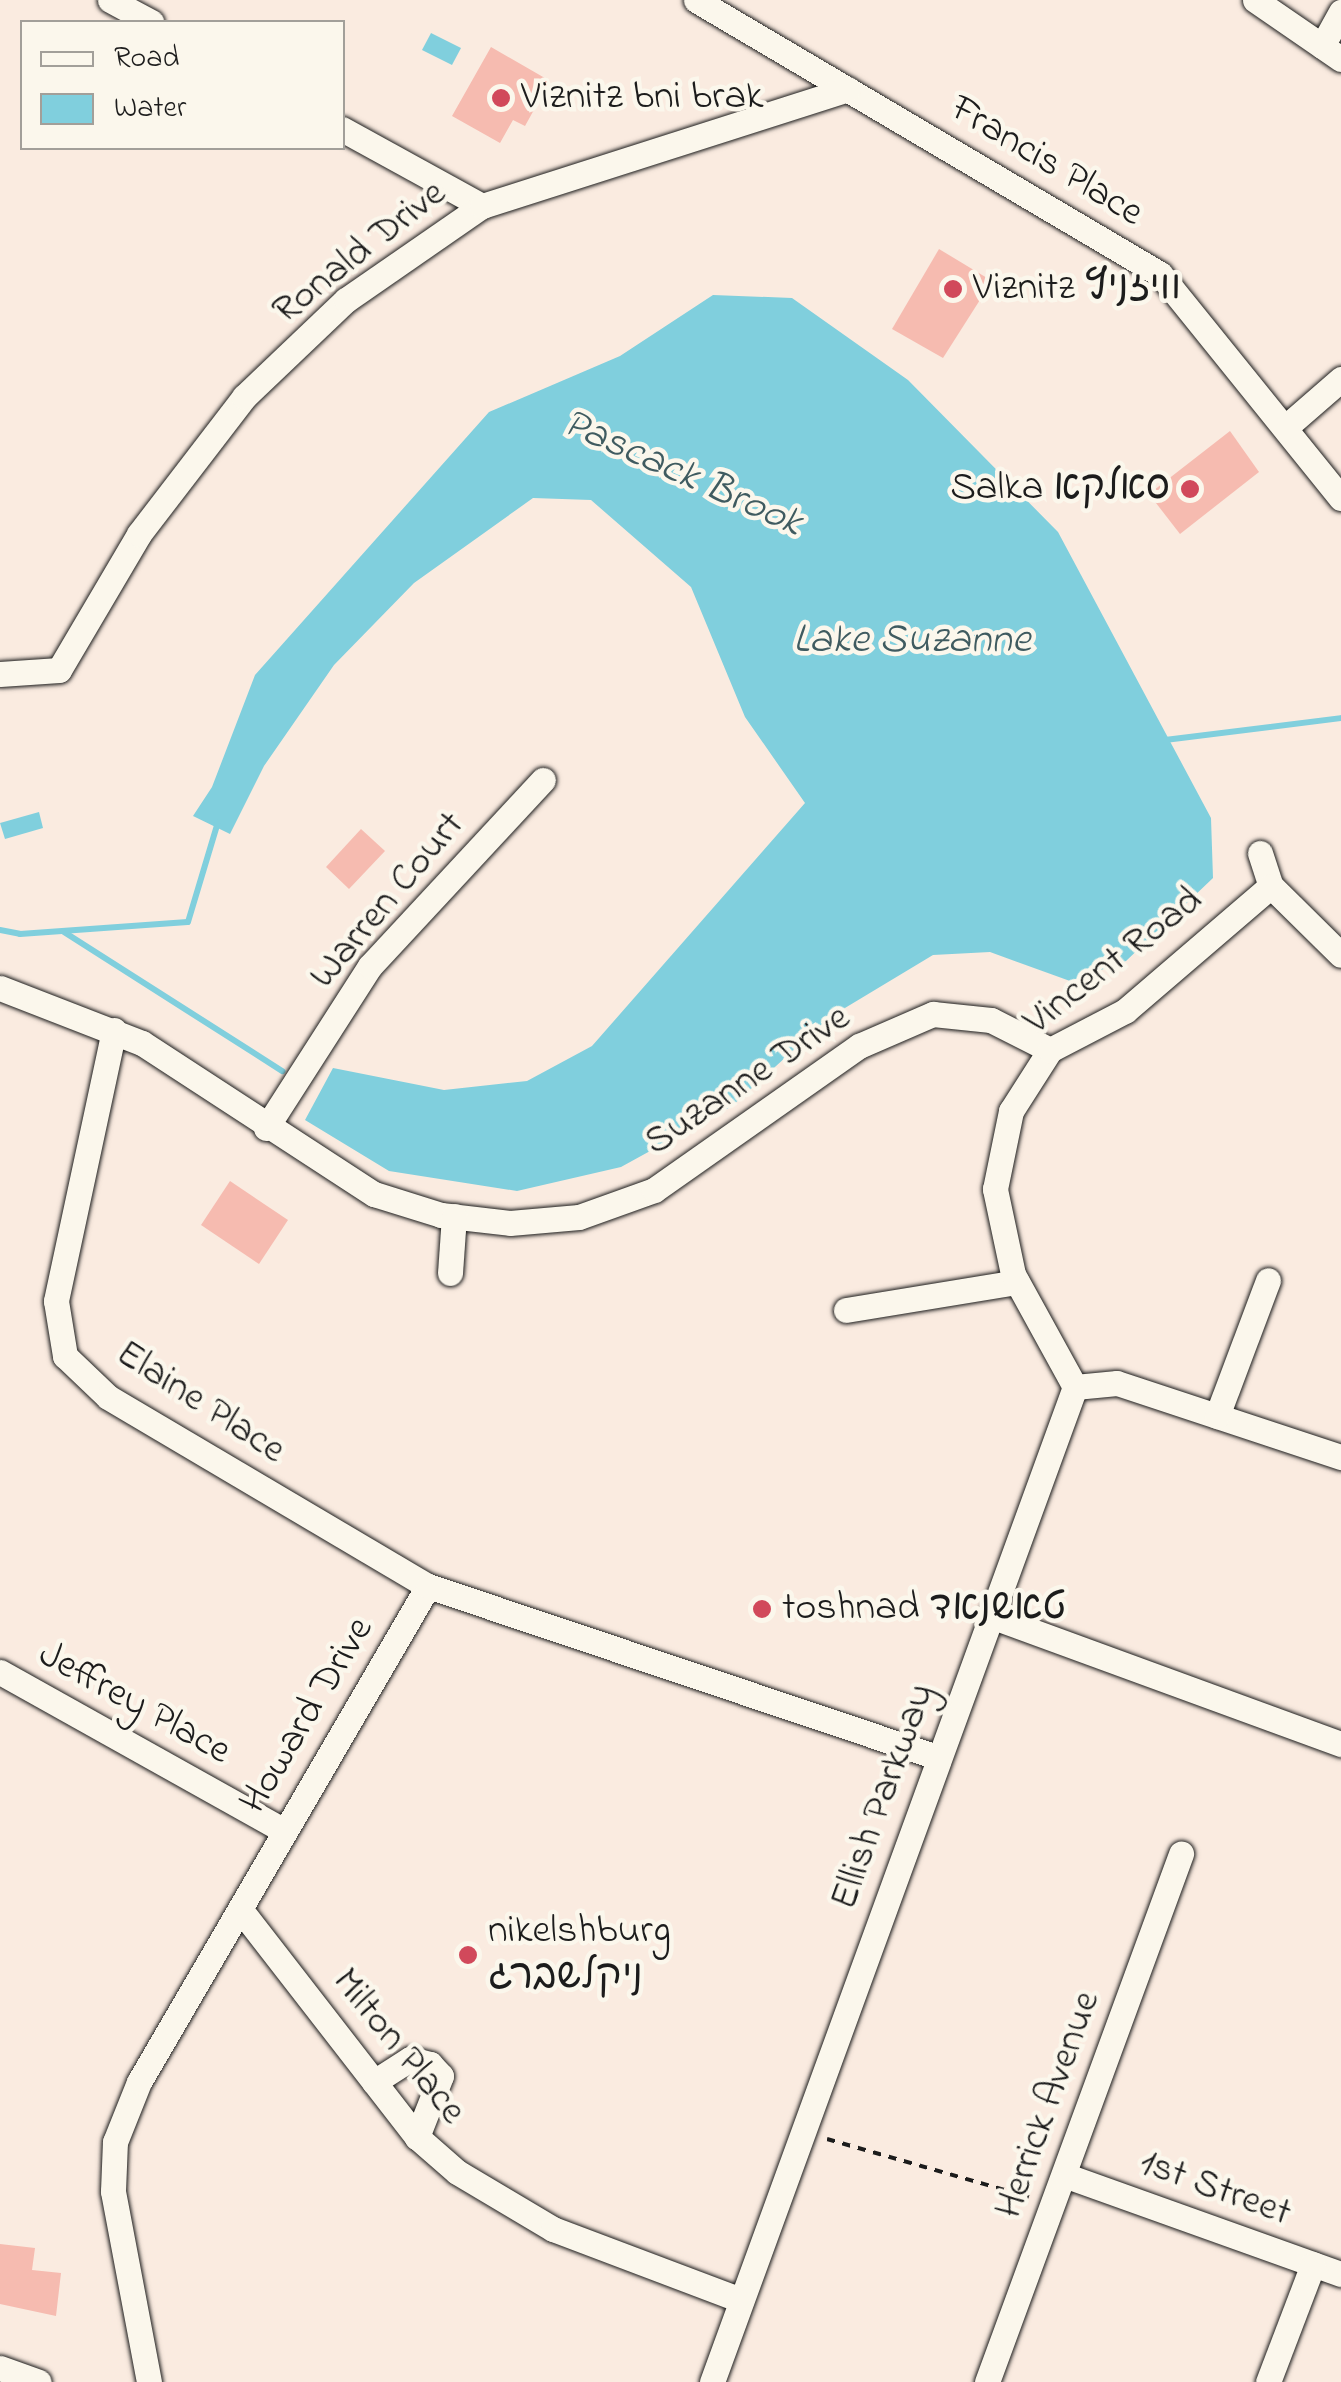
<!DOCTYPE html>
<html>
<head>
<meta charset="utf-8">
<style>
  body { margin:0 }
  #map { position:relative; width:1341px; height:2382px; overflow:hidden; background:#faebe0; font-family:"Indie Flower","Playpen Sans Hebrew",sans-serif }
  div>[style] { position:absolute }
  .water>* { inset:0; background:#80cfdd }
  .stream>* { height:6px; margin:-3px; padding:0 3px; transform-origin:3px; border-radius:3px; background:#80cfdd }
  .building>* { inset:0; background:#f6bbb0 }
  .path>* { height:4px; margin-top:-2px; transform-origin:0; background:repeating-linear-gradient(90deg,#1c1c1c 0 8px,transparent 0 16px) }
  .roads { filter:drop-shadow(0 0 2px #1c1c1c) drop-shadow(0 0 2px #1c1c1c) }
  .minor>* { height:25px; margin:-12.5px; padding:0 12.5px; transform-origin:12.5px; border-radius:12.5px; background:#fbf7ec }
  .dots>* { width:28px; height:28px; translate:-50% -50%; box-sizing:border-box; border:5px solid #fbf7ec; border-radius:50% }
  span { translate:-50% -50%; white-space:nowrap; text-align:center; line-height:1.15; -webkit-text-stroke:9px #fbf7ec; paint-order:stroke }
  .poi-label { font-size:40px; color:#1c1c1c }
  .left { translate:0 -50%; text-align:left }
  .right { translate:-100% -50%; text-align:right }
  .street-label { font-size:40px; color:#1c1c1c }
  .water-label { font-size:42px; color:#3f5b60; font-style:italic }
  .legend { position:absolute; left:20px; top:20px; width:325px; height:130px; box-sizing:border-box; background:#fbf7ec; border:2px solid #a29f99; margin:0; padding:12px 18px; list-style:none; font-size:30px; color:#1c1c1c }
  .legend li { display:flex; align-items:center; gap:20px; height:50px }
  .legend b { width:50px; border:2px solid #a29f99 }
</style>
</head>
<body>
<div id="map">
  <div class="water">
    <div style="clip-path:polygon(431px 33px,461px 48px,452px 65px,422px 50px)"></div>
    <div style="clip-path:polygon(713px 295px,792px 298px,908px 380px,1058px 532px,1211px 818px,1213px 878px,1126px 961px,1070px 981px,990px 952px,933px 955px,830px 1017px,732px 1106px,621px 1167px,517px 1191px,389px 1171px,305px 1120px,333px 1068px,444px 1090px,527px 1081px,592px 1046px,805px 803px,745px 717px,691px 587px,591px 500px,533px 498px,414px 583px,334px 665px,264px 766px,230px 834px,193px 816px,212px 787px,255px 675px,489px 412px,620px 356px)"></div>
    <div style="clip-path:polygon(39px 812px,43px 828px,5px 839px,0 823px)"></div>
  </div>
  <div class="stream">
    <div style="left:1165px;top:740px;width:177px;rotate:-7.1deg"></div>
    <div style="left:0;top:930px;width:20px;rotate:11deg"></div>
    <div style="left:20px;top:934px;width:168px;rotate:-4.1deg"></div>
    <div style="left:188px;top:922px;width:104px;rotate:-73.3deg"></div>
    <div style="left:64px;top:932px;width:259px;rotate:32.5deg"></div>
  </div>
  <div class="building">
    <div style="clip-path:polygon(491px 47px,550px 81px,525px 126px,513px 120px,500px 143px,452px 116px)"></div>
    <div style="clip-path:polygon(939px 249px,992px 281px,943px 358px,892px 329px)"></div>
    <div style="clip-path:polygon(1230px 431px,1259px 472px,1180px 534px,1149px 494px)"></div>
    <div style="clip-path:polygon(361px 829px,385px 851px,349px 889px,326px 867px)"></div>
    <div style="clip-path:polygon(230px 1181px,288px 1220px,259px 1264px,201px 1225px)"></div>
    <div style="clip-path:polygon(0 2244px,35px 2248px,32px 2270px,61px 2273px,56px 2316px,0 2304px)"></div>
  </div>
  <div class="path">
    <div style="left:827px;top:2139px;width:210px;rotate:16deg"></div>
  </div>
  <div class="roads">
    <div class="minor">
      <div style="left:110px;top:0;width:47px;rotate:28.2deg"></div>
      <div style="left:696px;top:0;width:539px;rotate:30.56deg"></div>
      <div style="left:1160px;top:274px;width:288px;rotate:51.1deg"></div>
      <div style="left:1255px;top:0;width:104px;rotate:34.5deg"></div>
      <div style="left:1322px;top:46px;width:39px;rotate:-61deg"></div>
      <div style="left:342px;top:129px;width:160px;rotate:28.8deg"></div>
      <div style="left:1287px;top:426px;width:72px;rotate:-41deg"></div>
      <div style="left:0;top:674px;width:59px;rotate:-3.9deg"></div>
      <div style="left:59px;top:670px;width:158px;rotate:-59.5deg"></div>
      <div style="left:139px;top:534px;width:173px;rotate:-52.5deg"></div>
      <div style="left:244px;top:397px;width:141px;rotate:-43.6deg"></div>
      <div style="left:346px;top:300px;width:165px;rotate:-34.7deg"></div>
      <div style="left:482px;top:206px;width:384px;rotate:-17.7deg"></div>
      <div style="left:1260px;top:853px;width:35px;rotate:72deg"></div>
      <div style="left:0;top:988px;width:152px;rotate:21.2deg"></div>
      <div style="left:142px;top:1043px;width:277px;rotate:33.1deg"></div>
      <div style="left:374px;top:1194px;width:70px;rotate:17.4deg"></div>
      <div style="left:441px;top:1215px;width:69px;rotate:6.6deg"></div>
      <div style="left:510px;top:1223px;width:69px;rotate:-5deg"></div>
      <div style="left:579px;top:1217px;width:80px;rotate:-19.8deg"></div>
      <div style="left:654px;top:1190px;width:251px;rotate:-35.1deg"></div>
      <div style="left:859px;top:1046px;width:81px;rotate:-23.4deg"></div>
      <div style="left:933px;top:1014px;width:58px;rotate:5.9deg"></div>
      <div style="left:991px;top:1020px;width:66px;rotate:27deg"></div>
      <div style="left:114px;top:1030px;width:277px;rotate:102.1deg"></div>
      <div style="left:56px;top:1301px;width:56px;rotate:80.7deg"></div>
      <div style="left:65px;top:1356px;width:59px;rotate:43.6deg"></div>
      <div style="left:108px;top:1397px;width:372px;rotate:30.6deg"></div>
      <div style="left:266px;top:1128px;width:193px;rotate:-57.3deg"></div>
      <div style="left:370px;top:966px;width:254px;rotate:-47.1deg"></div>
      <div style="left:450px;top:1273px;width:57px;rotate:-86deg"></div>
      <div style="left:846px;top:1310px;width:173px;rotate:-9.3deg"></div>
      <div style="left:1075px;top:1387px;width:129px;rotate:-118.8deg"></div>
      <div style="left:1013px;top:1274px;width:87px;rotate:-102deg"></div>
      <div style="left:995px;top:1189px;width:80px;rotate:-78.4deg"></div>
      <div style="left:1011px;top:1111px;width:72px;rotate:-57.4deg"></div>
      <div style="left:1050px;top:1050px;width:85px;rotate:-27.5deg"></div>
      <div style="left:1125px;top:1011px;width:192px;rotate:-40.6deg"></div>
      <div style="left:1271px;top:886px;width:98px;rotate:44.6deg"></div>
      <div style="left:1075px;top:1387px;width:42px;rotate:-5.4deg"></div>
      <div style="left:1117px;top:1383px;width:236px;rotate:18.3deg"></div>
      <div style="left:1217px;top:1416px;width:145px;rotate:-69.4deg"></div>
      <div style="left:991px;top:1616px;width:373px;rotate:20.1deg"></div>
      <div style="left:0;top:1672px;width:325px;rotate:29.2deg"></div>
      <div style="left:240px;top:1909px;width:289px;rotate:52.2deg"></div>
      <div style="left:417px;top:2137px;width:53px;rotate:41.2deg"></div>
      <div style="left:457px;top:2172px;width:112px;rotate:30.7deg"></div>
      <div style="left:553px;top:2229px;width:201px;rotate:20.7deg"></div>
      <div style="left:374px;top:2082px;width:43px;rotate:-32.6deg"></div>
      <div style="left:410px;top:2059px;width:21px;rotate:14deg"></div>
      <div style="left:430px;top:2064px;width:16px;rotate:47deg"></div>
      <div style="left:441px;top:2076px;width:66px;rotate:111.5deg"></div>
      <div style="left:1064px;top:2175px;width:294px;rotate:19.7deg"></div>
      <div style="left:0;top:2368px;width:41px;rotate:19.7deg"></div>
      <div style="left:149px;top:2382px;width:194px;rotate:-100.7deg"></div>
      <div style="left:113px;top:2191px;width:49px;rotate:-87.7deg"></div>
      <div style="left:115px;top:2142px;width:65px;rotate:-68.2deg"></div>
      <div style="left:139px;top:2082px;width:574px;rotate:-59.77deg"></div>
      <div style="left:428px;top:1586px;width:537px;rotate:18.57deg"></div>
      <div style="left:712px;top:2382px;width:1059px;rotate:-69.96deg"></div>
      <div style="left:987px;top:2382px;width:563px;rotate:-69.83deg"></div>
      <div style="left:1268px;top:2382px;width:126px;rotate:-69.1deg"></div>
    </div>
  </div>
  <div class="dots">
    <div style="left:501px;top:98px;background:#d1495b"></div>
    <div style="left:953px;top:289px;background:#d1495b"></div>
    <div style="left:1190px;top:489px;background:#d1495b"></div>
    <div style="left:762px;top:1609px;background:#d1495b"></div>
    <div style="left:468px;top:1955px;background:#d1495b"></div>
  </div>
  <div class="poi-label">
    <span class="left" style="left:521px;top:98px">Viznitz bni brak</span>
    <span class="left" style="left:973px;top:289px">Viznitz וויזניץ</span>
    <span class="right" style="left:1170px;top:489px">Salka סאלקא</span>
    <span class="left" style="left:782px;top:1609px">toshnad טאשנאד</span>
    <span class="left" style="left:488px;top:1955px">nikelshburg<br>ניקלשברג</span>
  </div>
  <div class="street-label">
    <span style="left:1046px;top:162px;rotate:31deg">Francis Place</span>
    <span style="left:360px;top:253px;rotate:-38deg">Ronald Drive</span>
    <span style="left:388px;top:901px;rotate:-50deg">Warren Court</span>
    <span style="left:1114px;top:962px;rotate:-38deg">Vincent Road</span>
    <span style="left:748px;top:1081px;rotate:-34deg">Suzanne Drive</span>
    <span style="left:200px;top:1403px;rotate:33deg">Elaine Place</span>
    <span style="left:134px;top:1704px;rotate:29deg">Jeffrey Place</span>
    <span style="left:308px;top:1716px;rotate:-59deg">Howard Drive</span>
    <span style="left:884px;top:1797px;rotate:-70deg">Ellish Parkway</span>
    <span style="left:398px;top:2047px;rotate:51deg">Milton Place</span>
    <span style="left:1049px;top:2105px;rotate:-70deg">Herrick Avenue</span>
    <span style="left:1215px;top:2189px;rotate:20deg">1st Street</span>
  </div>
  <div class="water-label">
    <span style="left:682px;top:474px;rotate:24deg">Pascack Brook</span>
    <span style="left:912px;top:641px">Lake Suzanne</span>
  </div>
  <ul class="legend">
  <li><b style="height:12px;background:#fbf7ec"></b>Road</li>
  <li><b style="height:28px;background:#80cfdd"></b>Water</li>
  </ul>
</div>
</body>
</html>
